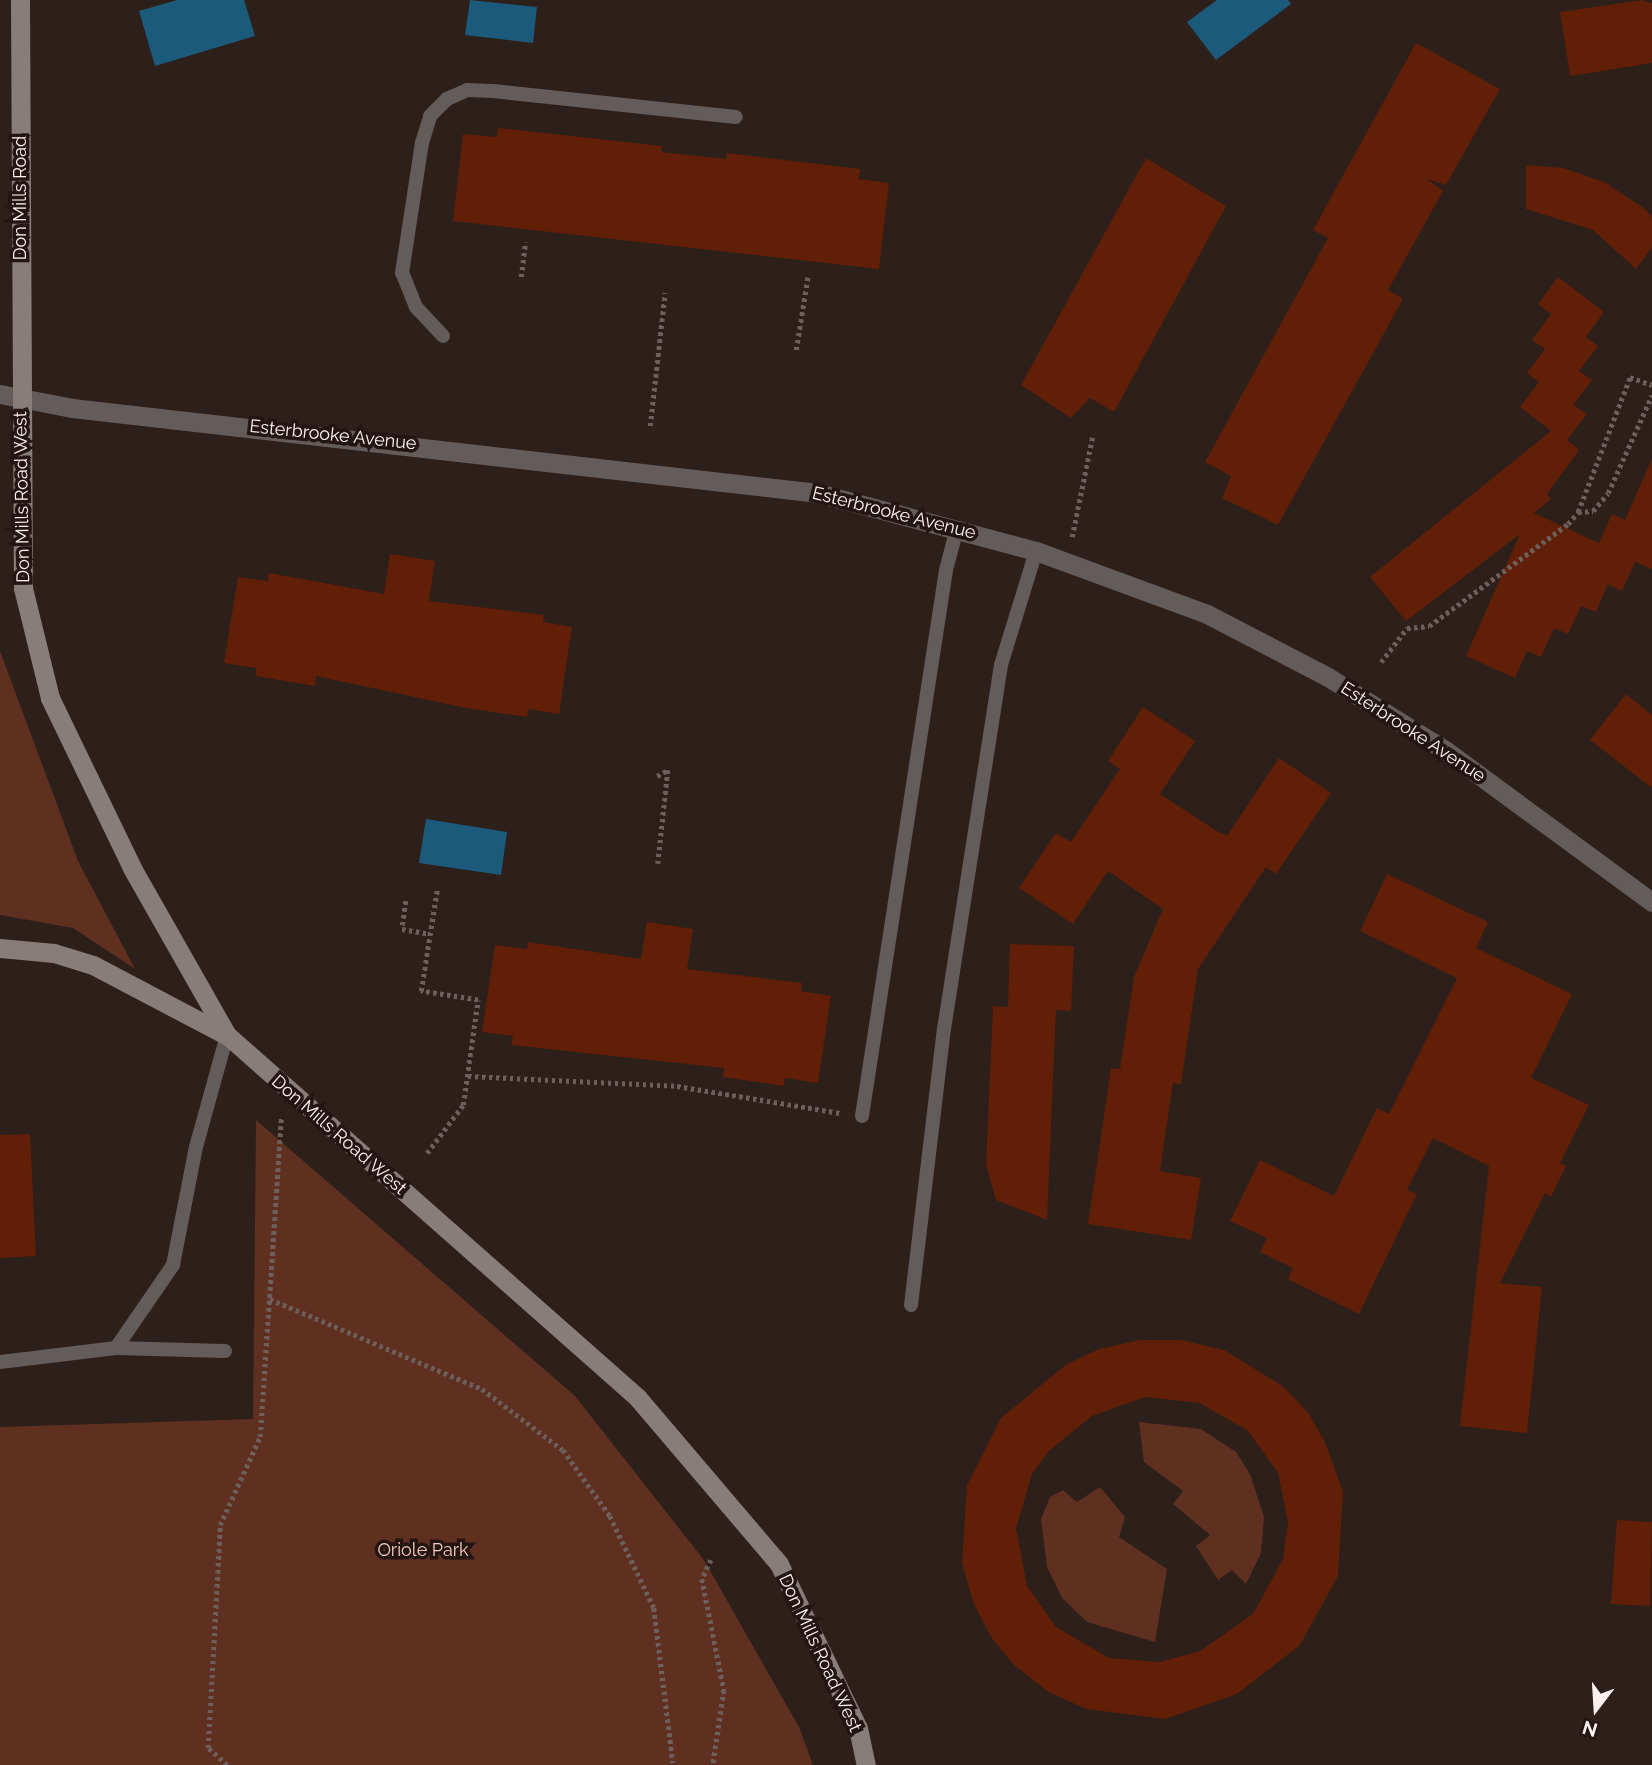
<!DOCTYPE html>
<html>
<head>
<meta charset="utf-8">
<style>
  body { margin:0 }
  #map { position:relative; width:1652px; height:1765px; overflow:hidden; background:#2d1f1a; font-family:Raleway,sans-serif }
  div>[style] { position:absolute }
  .green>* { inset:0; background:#5f2f20 }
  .water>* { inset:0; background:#1c5a7b }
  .building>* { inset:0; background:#611f07 }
  .path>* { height:4.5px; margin-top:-2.25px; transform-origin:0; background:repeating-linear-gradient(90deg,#6d605c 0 3.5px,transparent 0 7px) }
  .service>* { height:14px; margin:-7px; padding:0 7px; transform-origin:7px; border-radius:7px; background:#645c5a }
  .tertiary>* { height:19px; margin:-9.5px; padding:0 9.5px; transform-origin:9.5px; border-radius:9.5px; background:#645c5a }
  .secondary>* { height:19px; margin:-9.5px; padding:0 9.5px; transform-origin:9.5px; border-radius:9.5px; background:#897d79 }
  span { translate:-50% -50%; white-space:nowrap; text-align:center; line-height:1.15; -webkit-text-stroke:7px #231511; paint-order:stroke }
  .street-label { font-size:18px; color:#fcf2ef }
  .park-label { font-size:18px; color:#f6cbbd }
  .north { position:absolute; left:1561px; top:1674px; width:70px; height:70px; -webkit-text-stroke:5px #231511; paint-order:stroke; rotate:197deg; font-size:19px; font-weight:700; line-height:28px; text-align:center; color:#fcf2ef }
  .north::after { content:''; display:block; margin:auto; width:24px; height:32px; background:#fcf2ef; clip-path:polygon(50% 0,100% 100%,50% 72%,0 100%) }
</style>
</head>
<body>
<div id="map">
  <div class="green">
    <div style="clip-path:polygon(0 651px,78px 861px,135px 969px,73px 928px,0 915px)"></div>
    <div style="clip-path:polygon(256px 1120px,575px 1396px,704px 1560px,799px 1727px,813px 1765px,0 1765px,0 1427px,253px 1419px)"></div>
    <div style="clip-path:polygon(1139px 1422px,1201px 1429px,1236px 1452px,1250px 1474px,1264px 1517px,1261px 1553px,1246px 1584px,1232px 1570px,1218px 1580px,1196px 1546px,1210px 1535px,1173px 1504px,1183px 1491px,1144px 1462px)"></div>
    <div style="clip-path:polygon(1100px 1487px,1125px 1517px,1119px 1537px,1167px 1569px,1155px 1642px,1087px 1622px,1062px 1598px,1047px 1567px,1041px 1519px,1050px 1497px,1063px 1490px,1077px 1502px)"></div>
  </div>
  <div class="water">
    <div style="clip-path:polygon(177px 0,244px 0,255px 36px,155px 66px,139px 11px)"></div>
    <div style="clip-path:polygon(470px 0,537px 7px,533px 43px,465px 35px)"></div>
    <div style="clip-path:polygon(1217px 0,1288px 0,1291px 4px,1216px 60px,1187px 22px)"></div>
    <div style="clip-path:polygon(426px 819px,507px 832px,501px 875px,419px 863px)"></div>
  </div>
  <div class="building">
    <div style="clip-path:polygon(1642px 0,1652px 3px,1652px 63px,1570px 76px,1560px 12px)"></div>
    <div style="clip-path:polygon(1416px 43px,1500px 89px,1446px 185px,1427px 179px,1443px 191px,1388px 290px,1403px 299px,1278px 525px,1222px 498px,1231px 476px,1205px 462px,1328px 238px,1313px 230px)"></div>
    <div style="clip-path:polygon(498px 128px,662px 146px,661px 152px,726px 159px,727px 153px,860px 169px,859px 179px,889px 183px,879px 269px,453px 221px,463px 134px,497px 137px)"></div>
    <div style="clip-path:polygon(1146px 158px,1226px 206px,1114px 412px,1090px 398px,1071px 418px,1021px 385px)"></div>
    <div style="clip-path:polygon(1526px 165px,1563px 168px,1604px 182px,1645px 209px,1652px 217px,1652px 247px,1636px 269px,1593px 230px,1526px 209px)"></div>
    <div style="clip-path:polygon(1558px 277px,1604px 312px,1586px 337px,1598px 346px,1579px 371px,1592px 380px,1573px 405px,1587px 414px,1567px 440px,1579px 450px,1547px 494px,1551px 499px,1534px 513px,1599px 543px,1612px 514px,1625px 520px,1652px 459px,1652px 569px,1635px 562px,1622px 591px,1608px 584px,1596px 612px,1581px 606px,1568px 634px,1554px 628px,1541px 657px,1527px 651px,1515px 678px,1466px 656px,1520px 534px,1406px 621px,1370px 577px,1551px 431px,1520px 407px,1539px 382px,1527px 373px,1545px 349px,1532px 340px,1551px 314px,1538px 304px)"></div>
    <div style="clip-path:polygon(390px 554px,435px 561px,429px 601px,544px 615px,543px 622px,572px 627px,559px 714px,528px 709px,527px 717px,466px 708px,316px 676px,315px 686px,256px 676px,256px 668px,224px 663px,238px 577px,268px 581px,269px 573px,384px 594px)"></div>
    <div style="clip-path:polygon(1626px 694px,1652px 715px,1652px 788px,1590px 740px)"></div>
    <div style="clip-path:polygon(1143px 707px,1195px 741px,1160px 794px,1215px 830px,1227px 836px,1279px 758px,1331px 793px,1276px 874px,1266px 867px,1198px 969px,1181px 1084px,1173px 1083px,1160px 1171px,1201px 1178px,1191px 1240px,1088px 1224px,1111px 1068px,1120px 1069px,1134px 977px,1163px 909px,1108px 871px,1073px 924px,1019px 888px,1056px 833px,1071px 842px,1120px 769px,1108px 761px)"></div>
    <div style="clip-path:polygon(1387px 874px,1488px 922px,1476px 948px,1572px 994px,1531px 1078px,1589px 1105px,1560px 1163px,1566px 1166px,1551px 1197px,1545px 1193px,1500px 1283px,1542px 1287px,1527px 1433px,1460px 1426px,1489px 1166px,1433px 1138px,1407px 1190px,1417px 1194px,1359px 1314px,1288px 1279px,1293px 1268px,1260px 1252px,1267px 1238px,1230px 1221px,1260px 1160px,1334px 1196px,1377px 1108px,1389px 1114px,1457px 978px,1360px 931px)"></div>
    <div style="clip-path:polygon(647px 922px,693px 929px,687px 969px,802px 983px,801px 991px,831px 996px,818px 1083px,785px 1078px,784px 1086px,723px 1077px,724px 1068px,511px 1045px,513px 1036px,482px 1032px,495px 945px,527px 949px,528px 942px,641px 959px)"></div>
    <div style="clip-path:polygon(1010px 944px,1074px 946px,1071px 1011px,1056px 1010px,1047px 1220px,996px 1200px,986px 1165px,993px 1006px,1008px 1007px)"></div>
    <div style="clip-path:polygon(30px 1134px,36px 1256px,0 1258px,0 1135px)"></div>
    <div style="clip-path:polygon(evenodd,1140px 1340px,1181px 1340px,1224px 1350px,1284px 1387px,1309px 1414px,1325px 1442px,1343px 1492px,1338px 1576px,1300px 1645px,1237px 1694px,1165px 1719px,1086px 1709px,1047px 1691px,1014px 1665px,991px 1637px,973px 1602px,962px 1562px,967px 1485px,1001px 1418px,1067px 1364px,1099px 1349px,1140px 1340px,1145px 1397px,1200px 1403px,1248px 1431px,1278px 1473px,1288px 1523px,1283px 1559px,1253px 1614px,1200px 1651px,1160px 1662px,1109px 1658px,1056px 1627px,1027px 1586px,1016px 1528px,1032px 1474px,1049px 1451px,1092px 1416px,1145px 1397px)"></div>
    <div style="clip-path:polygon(1617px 1520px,1652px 1522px,1650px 1606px,1611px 1604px)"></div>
  </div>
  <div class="path">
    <div style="left:521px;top:277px;width:35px;rotate:-83deg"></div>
    <div style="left:796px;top:350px;width:75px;rotate:-80.8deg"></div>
    <div style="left:650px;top:426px;width:134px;rotate:-83.6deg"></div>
    <div style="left:1578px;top:512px;width:15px;rotate:-4deg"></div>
    <div style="left:1593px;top:511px;width:23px;rotate:-50deg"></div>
    <div style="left:1608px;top:493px;width:107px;rotate:-65.8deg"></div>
    <div style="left:1072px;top:537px;width:105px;rotate:-78.5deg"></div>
    <div style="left:1381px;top:662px;width:43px;rotate:-52.6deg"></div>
    <div style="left:1407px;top:628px;width:22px;rotate:-5deg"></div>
    <div style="left:1429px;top:626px;width:172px;rotate:-36.3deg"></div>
    <div style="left:1568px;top:524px;width:16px;rotate:-50deg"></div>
    <div style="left:1578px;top:512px;width:145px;rotate:-68.9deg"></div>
    <div style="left:1630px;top:377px;width:23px;rotate:20deg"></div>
    <div style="left:657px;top:776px;width:13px;rotate:-29deg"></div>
    <div style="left:668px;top:770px;width:94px;rotate:96.1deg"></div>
    <div style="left:406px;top:901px;width:28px;rotate:98deg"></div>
    <div style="left:402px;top:929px;width:28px;rotate:10deg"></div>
    <div style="left:468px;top:1076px;width:209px;rotate:2.7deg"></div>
    <div style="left:677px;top:1086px;width:165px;rotate:9.4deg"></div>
    <div style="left:427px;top:1153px;width:60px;rotate:-53.1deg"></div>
    <div style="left:463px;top:1105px;width:106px;rotate:-81.9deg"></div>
    <div style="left:478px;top:1000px;width:58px;rotate:-171deg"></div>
    <div style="left:421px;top:991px;width:102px;rotate:-81deg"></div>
    <div style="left:270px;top:1299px;width:230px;rotate:23deg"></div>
    <div style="left:482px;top:1389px;width:101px;rotate:37deg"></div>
    <div style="left:563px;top:1450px;width:81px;rotate:54.5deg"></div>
    <div style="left:610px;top:1516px;width:102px;rotate:64.4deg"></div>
    <div style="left:654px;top:1608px;width:156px;rotate:83deg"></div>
    <div style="left:711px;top:1560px;width:21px;rotate:115deg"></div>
    <div style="left:702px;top:1579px;width:113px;rotate:78.8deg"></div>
    <div style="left:724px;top:1690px;width:76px;rotate:98.3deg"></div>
    <div style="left:227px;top:1765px;width:25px;rotate:-138deg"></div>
    <div style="left:208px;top:1748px;width:223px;rotate:-86.9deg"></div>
    <div style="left:220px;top:1525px;width:97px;rotate:-65.6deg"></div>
    <div style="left:260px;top:1437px;width:320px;rotate:-86.2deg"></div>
  </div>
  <div class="service">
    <div style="left:443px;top:336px;width:40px;rotate:-133deg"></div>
    <div style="left:416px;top:307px;width:37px;rotate:-112deg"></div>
    <div style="left:402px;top:273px;width:132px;rotate:-81.3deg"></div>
    <div style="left:422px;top:143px;width:28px;rotate:-73deg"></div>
    <div style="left:430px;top:116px;width:24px;rotate:-45deg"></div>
    <div style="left:447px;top:99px;width:22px;rotate:-24deg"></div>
    <div style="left:467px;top:90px;width:26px;rotate:2deg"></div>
    <div style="left:493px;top:91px;width:244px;rotate:6.1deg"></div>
    <div style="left:862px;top:1116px;width:552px;rotate:-81.25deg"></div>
    <div style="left:946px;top:570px;width:43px;rotate:-75.3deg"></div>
    <div style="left:911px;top:1305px;width:278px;rotate:-83.2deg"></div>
    <div style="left:944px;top:1029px;width:368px;rotate:-81.1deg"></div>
    <div style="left:1001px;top:665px;width:119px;rotate:-72.9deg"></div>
    <div style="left:116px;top:1348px;width:109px;rotate:1.6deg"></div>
    <div style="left:0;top:1362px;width:117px;rotate:-6.9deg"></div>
    <div style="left:116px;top:1348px;width:101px;rotate:-55.5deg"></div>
    <div style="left:173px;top:1265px;width:120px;rotate:-79deg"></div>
    <div style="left:196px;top:1147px;width:116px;rotate:-74.5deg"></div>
  </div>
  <div class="tertiary">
    <div style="left:0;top:394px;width:73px;rotate:11deg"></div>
    <div style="left:72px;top:408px;width:751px;rotate:6.5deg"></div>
    <div style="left:818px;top:493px;width:226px;rotate:14.9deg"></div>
    <div style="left:1036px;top:551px;width:182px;rotate:20.2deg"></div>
    <div style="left:1207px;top:614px;width:136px;rotate:27.5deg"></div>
    <div style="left:1328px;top:677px;width:138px;rotate:32deg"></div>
    <div style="left:1445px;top:750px;width:257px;rotate:36.3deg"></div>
  </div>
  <div class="secondary">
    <div style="left:20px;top:0;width:588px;rotate:89.71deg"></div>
    <div style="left:23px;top:588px;width:113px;rotate:76.2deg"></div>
    <div style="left:50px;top:698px;width:189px;rotate:64.2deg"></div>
    <div style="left:132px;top:868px;width:192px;rotate:60.4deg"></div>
    <div style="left:227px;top:1035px;width:547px;rotate:41.44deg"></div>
    <div style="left:637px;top:1397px;width:219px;rotate:49.6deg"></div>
    <div style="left:779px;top:1564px;width:182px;rotate:64.3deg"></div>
    <div style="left:858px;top:1728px;width:38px;rotate:78deg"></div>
    <div style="left:0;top:948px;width:54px;rotate:5.3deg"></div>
    <div style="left:54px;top:953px;width:41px;rotate:17.1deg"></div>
    <div style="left:93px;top:965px;width:150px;rotate:27.8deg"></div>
  </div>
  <div class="street-label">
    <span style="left:20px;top:198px;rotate:-90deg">Don Mills Road</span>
    <span style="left:333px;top:435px;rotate:6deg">Esterbrooke Avenue</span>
    <span style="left:22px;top:497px;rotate:-91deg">Don Mills Road West</span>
    <span style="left:894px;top:513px;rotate:14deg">Esterbrooke Avenue</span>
    <span style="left:1413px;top:732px;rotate:33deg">Esterbrooke Avenue</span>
    <span style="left:339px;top:1135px;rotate:41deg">Don Mills Road West</span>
    <span style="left:820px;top:1653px;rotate:65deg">Don Mills Road West</span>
  </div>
  <div class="park-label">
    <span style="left:423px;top:1550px">Oriole Park</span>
  </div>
  <div class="north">N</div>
</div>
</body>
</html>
